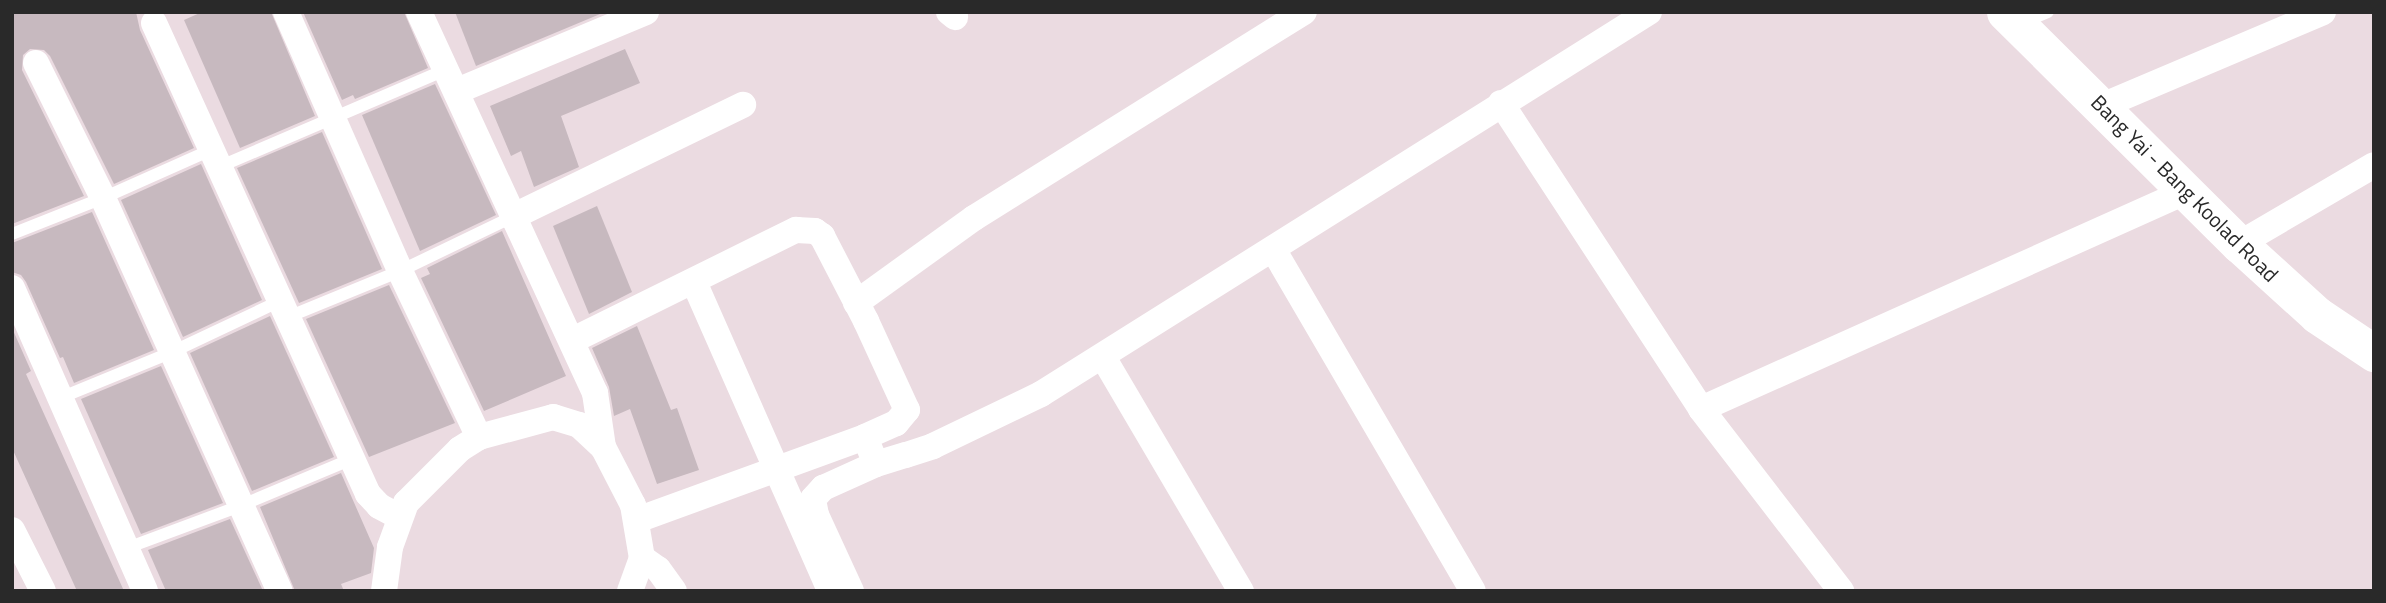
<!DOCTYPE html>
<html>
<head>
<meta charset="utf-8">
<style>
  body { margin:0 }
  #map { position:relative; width:2386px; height:603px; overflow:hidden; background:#ebdbe1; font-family:"Titillium Web",sans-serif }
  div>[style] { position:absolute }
  .building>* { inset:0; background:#c7b9bf }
  .lane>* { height:12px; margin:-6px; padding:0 6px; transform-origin:6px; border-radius:6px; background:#fff }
  .street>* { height:26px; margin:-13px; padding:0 13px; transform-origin:13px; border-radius:13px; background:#fff }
  .secondary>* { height:37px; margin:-18.5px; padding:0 18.5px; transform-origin:18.5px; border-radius:18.5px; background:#fff }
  span { translate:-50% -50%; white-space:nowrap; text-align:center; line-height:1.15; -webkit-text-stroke:5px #fff; paint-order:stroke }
  .street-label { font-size:21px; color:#292929 }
  .frame { position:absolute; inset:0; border:14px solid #292929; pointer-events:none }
</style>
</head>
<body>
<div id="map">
  <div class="building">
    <i style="clip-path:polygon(12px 12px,136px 12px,140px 30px,194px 148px,114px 184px,50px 56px,44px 50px,30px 49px,23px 55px,22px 70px,84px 196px,12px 224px)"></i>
    <i style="clip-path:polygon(202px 12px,271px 12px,315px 116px,240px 148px,184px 20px)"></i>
    <i style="clip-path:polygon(303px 12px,404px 12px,428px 68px,355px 99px,353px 95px,342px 100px)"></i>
    <i style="clip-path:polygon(455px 12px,605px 12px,476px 66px)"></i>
    <i style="clip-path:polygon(625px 49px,640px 83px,561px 116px,579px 167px,534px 187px,521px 151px,511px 156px,490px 106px)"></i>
    <i style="clip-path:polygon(435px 84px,496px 215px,420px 251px,362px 115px)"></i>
    <i style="clip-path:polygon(322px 132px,382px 269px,299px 303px,237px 168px)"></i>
    <i style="clip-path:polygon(201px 164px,262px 300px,183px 337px,121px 200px)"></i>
    <i style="clip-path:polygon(597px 206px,632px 292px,589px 314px,553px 226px)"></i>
    <i style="clip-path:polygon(92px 212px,154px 350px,74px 383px,63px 357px,60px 358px,26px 282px,21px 275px,12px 272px,12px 243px)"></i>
    <i style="clip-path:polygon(502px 231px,566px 376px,484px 411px,421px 278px,430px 274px,427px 268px)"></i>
    <i style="clip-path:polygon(389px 285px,455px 423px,369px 457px,306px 319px)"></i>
    <i style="clip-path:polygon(270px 316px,334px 457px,252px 491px,190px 353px)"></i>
    <i style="clip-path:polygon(637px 326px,671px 410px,677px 408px,699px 470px,657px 484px,630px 409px,614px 416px,609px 387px,592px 348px)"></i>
    <i style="clip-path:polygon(12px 328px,31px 371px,26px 374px,124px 591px,77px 591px,12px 448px)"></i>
    <i style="clip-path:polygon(161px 366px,223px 503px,141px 534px,81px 399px)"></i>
    <i style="clip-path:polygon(341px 473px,374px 548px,371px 573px,341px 584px,344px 591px,295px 591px,260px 507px)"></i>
    <i style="clip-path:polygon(230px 519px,263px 591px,166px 591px,148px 550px)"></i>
  </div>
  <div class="lane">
    <i style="left:2022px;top:23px;width:28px;rotate:-23deg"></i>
    <i style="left:221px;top:166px;width:244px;rotate:-23.2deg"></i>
    <i style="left:12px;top:234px;width:98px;rotate:-21.6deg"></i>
    <i style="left:103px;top:198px;width:118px;rotate:-24deg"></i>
    <i style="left:288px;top:317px;width:121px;rotate:-22.3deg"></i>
    <i style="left:400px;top:271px;width:124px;rotate:-25.7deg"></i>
    <i style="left:60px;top:398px;width:121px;rotate:-22.3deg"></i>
    <i style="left:172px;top:352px;width:119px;rotate:-25.3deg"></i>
    <i style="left:127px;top:548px;width:121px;rotate:-20.4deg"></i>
    <i style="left:240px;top:506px;width:121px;rotate:-22.8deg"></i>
  </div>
  <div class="street">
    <i style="left:286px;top:12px;width:283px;rotate:66.2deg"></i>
    <i style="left:400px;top:271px;width:184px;rotate:64.6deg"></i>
    <i style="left:419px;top:12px;width:420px;rotate:65.2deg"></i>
    <i style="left:595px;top:393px;width:55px;rotate:81.6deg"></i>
    <i style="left:949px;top:12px;width:8px;rotate:40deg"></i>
    <i style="left:154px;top:23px;width:517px;rotate:65.57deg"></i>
    <i style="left:368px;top:494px;width:16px;rotate:47deg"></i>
    <i style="left:379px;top:506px;width:24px;rotate:28deg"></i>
    <i style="left:36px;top:63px;width:151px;rotate:63.6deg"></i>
    <i style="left:103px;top:198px;width:431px;rotate:65.8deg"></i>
    <i style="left:457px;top:91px;width:205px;rotate:-22.7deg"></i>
    <i style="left:1501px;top:103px;width:366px;rotate:56.8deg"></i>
    <i style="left:1701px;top:409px;width:230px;rotate:52.4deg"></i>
    <i style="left:2102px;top:106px;width:240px;rotate:-23deg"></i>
    <i style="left:512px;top:217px;width:257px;rotate:-25.9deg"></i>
    <i style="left:2239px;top:244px;width:156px;rotate:-30.3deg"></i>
    <i style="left:1273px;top:249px;width:396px;rotate:59.7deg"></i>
    <i style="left:694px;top:282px;width:338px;rotate:66.2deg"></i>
    <i style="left:12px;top:288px;width:331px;rotate:66.3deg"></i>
    <i style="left:856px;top:303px;width:145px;rotate:-35.8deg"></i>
    <i style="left:974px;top:218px;width:389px;rotate:-32deg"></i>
    <i style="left:573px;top:340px;width:249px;rotate:-26.3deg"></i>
    <i style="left:796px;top:230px;width:19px;rotate:3deg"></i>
    <i style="left:815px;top:231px;width:9px;rotate:36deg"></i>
    <i style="left:822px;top:236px;width:96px;rotate:62.6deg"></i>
    <i style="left:866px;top:321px;width:98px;rotate:65.3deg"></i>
    <i style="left:907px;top:410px;width:17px;rotate:130deg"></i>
    <i style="left:896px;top:423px;width:34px;rotate:156deg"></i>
    <i style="left:1103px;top:357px;width:272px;rotate:59.5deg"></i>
    <i style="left:1701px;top:409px;width:530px;rotate:-24.15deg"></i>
    <i style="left:637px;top:520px;width:243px;rotate:-20deg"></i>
    <i style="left:865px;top:437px;width:29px;rotate:68deg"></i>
    <i style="left:876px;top:464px;width:31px;rotate:-17deg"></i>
    <i style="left:906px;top:455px;width:28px;rotate:-18deg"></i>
    <i style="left:933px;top:446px;width:120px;rotate:-25.7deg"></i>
    <i style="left:1041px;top:394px;width:718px;rotate:-32.14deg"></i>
    <i style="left:12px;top:530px;width:68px;rotate:63.1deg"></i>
    <i style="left:642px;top:558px;width:19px;rotate:35deg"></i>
    <i style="left:658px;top:569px;width:27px;rotate:54deg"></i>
    <i style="left:384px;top:591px;width:44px;rotate:-82.2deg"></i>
    <i style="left:390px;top:547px;width:47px;rotate:-70deg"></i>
    <i style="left:406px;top:503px;width:76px;rotate:-45deg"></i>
    <i style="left:460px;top:449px;width:22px;rotate:-32deg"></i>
    <i style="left:479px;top:437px;width:77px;rotate:-15.1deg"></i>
    <i style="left:553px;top:417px;width:27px;rotate:17deg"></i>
    <i style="left:579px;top:425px;width:33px;rotate:43deg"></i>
    <i style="left:603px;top:447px;width:65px;rotate:62.7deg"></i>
    <i style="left:633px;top:505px;width:54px;rotate:80.4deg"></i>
    <i style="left:642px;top:558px;width:35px;rotate:110deg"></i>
    <i style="left:851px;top:591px;width:84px;rotate:-114.7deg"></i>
    <i style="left:816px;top:515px;width:16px;rotate:-101deg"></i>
    <i style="left:813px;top:499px;width:15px;rotate:-48deg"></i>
    <i style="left:823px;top:488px;width:58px;rotate:-24.4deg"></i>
  </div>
  <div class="secondary">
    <i style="left:2005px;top:12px;width:330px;rotate:44.8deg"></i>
    <i style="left:2239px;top:244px;width:105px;rotate:42.3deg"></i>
    <i style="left:2317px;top:315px;width:69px;rotate:33.7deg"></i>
  </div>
  <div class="street-label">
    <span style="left:2185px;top:188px;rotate:45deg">Bang Yai - Bang Koolad Road</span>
  </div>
  <div class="frame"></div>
</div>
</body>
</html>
